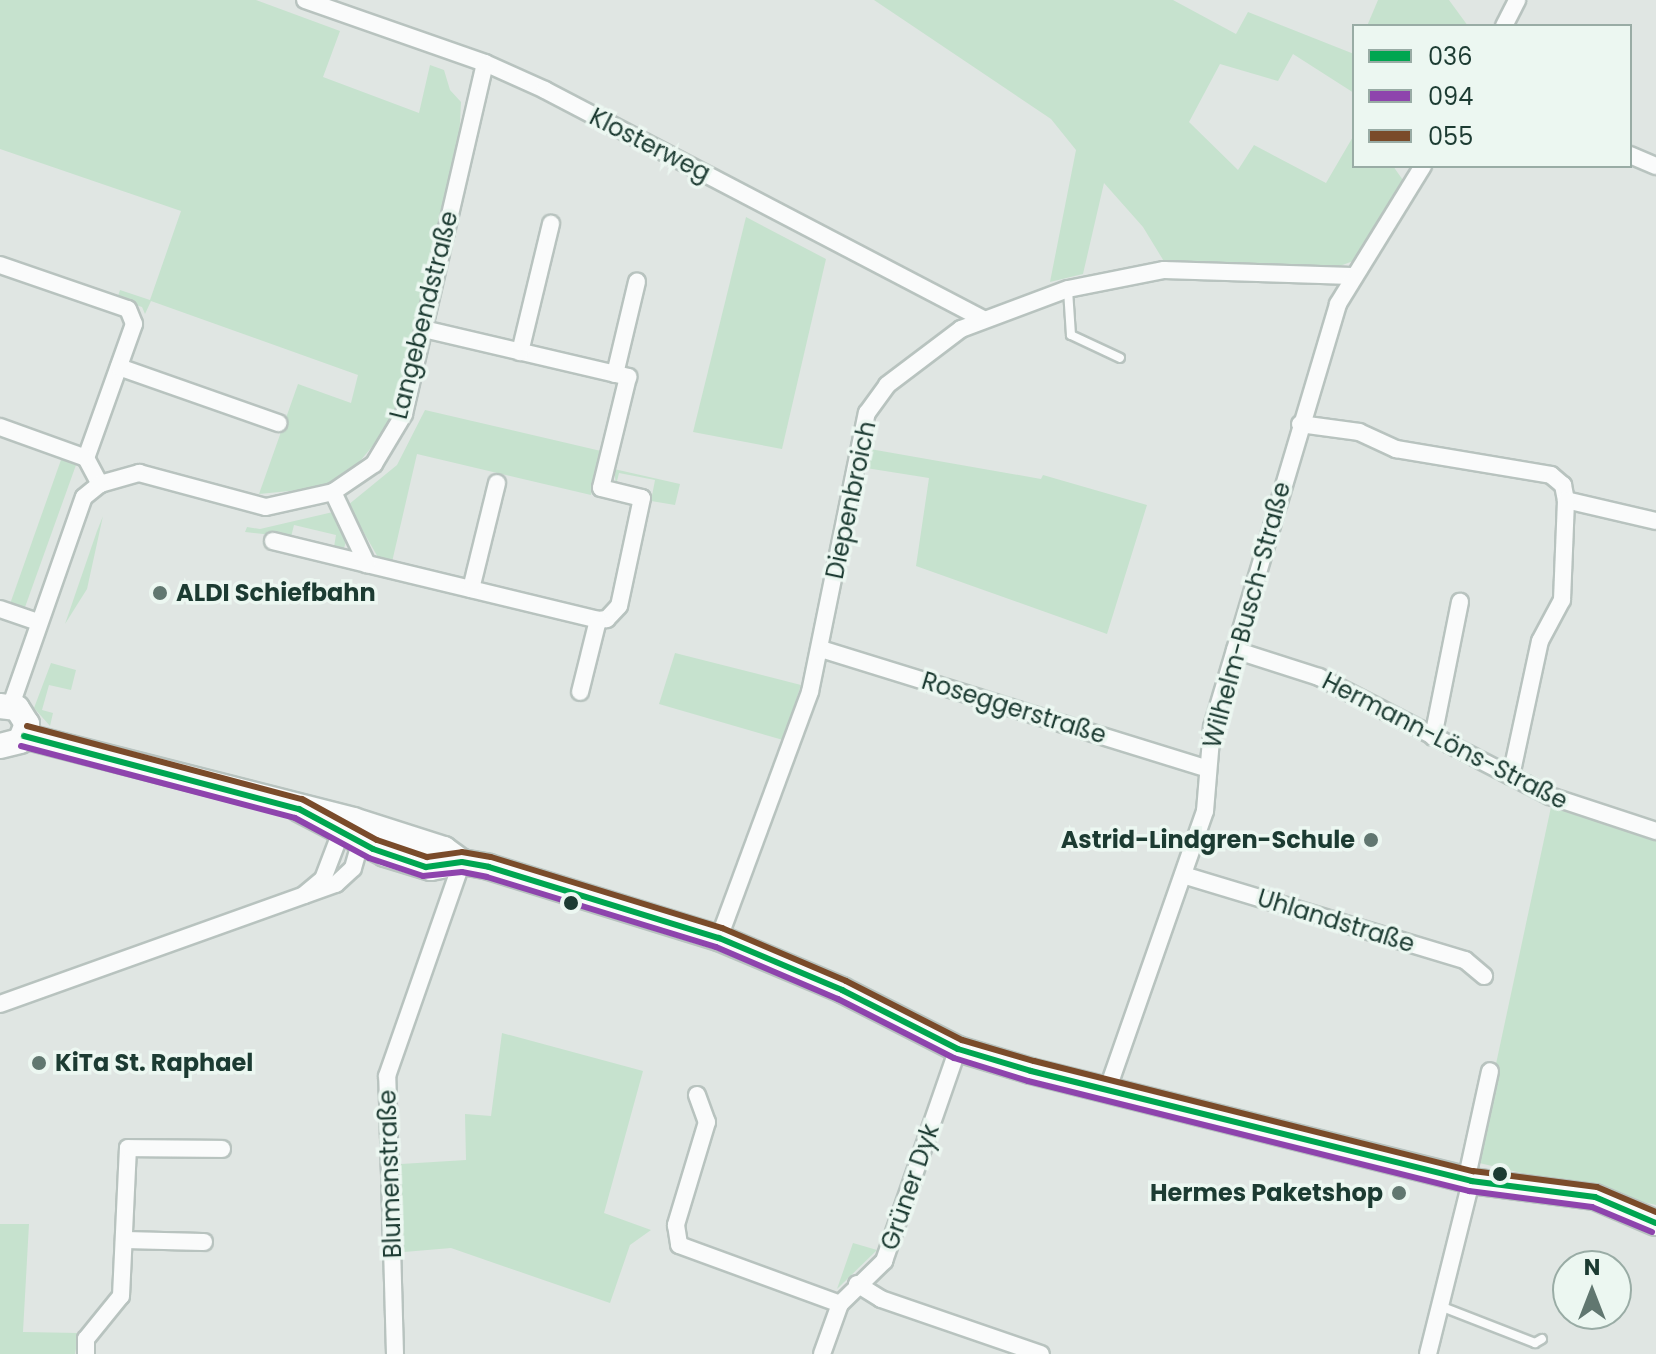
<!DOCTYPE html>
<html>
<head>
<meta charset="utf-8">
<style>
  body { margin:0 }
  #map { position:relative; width:1656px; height:1354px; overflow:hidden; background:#e0e6e3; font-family:Poppins,sans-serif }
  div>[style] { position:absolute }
  .green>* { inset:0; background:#c6e2ce }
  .roads { filter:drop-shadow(2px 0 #b8c3bf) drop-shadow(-2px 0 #b8c3bf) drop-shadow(0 2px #b8c3bf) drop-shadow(0 -2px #b8c3bf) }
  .lane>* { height:8px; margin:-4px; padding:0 4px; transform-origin:4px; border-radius:4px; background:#fafbfb }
  .street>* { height:16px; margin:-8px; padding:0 8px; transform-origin:8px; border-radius:8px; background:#fafbfb }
  .secondary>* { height:24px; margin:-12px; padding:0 12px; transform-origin:12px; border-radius:12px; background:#fafbfb }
  .bus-1>* { height:6px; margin:-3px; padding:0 3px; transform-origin:3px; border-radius:3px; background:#00a651 }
  .bus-2>* { height:6px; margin:-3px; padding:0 3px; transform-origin:3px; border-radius:3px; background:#8e44ad }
  .bus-3>* { height:6px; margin:-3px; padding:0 3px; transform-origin:3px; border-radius:3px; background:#7a4b2a }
  .dots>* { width:22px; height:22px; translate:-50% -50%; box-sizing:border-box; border:4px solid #ecf7f1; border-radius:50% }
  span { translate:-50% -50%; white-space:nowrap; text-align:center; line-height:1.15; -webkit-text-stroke:7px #ecf7f1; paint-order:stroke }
  .street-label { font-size:24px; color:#1c3b32 }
  .poi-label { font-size:24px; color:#1c3b32; font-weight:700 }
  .left { translate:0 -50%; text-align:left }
  .right { translate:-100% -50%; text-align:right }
  .legend { position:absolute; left:1352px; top:24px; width:280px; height:144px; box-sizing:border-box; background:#ecf7f1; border:2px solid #99aca5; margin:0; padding:10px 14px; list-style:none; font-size:24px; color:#1c3b32 }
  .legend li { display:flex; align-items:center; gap:16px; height:40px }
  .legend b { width:40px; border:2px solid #99aca5 }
  .north { position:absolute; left:1552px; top:1250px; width:80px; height:80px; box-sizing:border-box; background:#ecf7f1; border:2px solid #99aca5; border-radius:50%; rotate:0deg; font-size:22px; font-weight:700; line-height:32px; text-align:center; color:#1c3b32 }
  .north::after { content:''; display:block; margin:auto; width:28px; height:36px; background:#617770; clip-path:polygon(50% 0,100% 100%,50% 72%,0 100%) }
</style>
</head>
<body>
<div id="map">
  <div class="green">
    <i style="clip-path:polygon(0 0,256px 0,340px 31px,323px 77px,419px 113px,430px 65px,444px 70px,450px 90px,461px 102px,459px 142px,399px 398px,390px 425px,351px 472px,320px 488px,259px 494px,298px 384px,351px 403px,358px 375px,151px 301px,145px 314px,142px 307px,117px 299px,120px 290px,150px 300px,181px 211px,0 149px)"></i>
    <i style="clip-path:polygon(874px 0,1173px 0,1236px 34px,1248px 12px,1354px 54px,1354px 93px,1293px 54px,1278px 81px,1220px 64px,1189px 122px,1238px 170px,1254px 145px,1326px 183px,1354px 135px,1354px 166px,1393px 166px,1405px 183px,1356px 260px,1337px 267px,1165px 263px,1143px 227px,1104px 183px,1083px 274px,1050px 282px,1076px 150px,1051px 119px)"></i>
    <i style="clip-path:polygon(1378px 0,1449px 0,1468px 26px,1367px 26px)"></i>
    <i style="clip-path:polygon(746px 217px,826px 259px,782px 449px,693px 432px)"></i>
    <i style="clip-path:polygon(425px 410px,601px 451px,591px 495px,417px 454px,392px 562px,379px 559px,348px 505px,397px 465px)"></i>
    <i style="clip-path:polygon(870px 449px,1041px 479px,1043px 475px,1147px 505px,1107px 634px,916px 566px,929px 478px,866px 468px)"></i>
    <i style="clip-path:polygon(62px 457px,76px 465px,24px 610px,10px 604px)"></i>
    <i style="clip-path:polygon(614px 469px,680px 484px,675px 505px,651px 501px,655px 480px,619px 473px,616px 485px)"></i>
    <i style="clip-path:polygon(333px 512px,347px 539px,344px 548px,334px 547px,336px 535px,294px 525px,291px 537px,245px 532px,247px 527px,260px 529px)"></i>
    <i style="clip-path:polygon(103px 516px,87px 589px,65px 624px,97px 531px)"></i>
    <i style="clip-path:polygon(675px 653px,801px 685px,783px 740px,659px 704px)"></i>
    <i style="clip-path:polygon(51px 663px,76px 670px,71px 690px,49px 685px,42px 710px,53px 713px,50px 726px,34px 708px)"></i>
    <i style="clip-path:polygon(1551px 807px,1656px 841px,1656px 1205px,1475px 1162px)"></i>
    <i style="clip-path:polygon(502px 1033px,643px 1071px,604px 1213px,651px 1230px,630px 1245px,610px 1303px,451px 1248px,404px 1252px,401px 1164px,466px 1160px,465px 1114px,491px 1116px)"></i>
    <i style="clip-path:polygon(0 1224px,29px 1224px,23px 1332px,79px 1333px,75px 1354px,0 1354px)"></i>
    <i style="clip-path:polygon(853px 1243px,877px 1250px,837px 1289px)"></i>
  </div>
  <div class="roads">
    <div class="lane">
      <i style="left:1068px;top:290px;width:45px;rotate:86.2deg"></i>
      <i style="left:1071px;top:335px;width:54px;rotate:25.1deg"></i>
      <i style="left:1440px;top:1306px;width:102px;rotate:21.3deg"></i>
      <i style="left:1535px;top:1343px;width:8px;rotate:-30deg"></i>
    </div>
    <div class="street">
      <i style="left:305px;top:0;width:191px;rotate:19.3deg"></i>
      <i style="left:485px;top:63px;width:66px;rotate:24.2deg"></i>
      <i style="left:545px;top:90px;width:493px;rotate:27.6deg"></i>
      <i style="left:1504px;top:26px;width:29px;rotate:-63deg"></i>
      <i style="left:1630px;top:155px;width:28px;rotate:23deg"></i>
      <i style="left:0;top:265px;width:135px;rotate:19deg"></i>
      <i style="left:128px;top:309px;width:16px;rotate:68deg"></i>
      <i style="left:134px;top:324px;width:142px;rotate:109.7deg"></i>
      <i style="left:86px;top:458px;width:30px;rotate:62deg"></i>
      <i style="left:424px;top:329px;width:210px;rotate:13.2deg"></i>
      <i style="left:628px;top:377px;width:114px;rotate:103.7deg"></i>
      <i style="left:601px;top:488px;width:42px;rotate:13.7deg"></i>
      <i style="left:642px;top:498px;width:110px;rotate:102deg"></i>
      <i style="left:619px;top:606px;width:18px;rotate:133deg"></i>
      <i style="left:607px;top:619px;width:9px;rotate:174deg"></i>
      <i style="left:520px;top:352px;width:132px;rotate:-76.4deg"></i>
      <i style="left:119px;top:367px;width:169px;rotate:19.4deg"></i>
      <i style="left:615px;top:374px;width:95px;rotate:-76.6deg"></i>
      <i style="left:1300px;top:424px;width:60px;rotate:7.7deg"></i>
      <i style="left:1359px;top:432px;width:41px;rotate:24.7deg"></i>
      <i style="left:1396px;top:449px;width:157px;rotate:9.5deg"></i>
      <i style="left:1551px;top:475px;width:16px;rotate:40deg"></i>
      <i style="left:1563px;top:485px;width:15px;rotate:79deg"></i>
      <i style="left:1566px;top:500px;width:92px;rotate:13.1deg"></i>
      <i style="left:0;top:427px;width:91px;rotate:19.8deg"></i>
      <i style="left:333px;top:492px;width:80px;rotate:64.7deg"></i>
      <i style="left:367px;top:564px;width:238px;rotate:13.6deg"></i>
      <i style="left:598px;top:620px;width:74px;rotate:104deg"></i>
      <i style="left:273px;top:541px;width:97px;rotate:13.7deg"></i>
      <i style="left:471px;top:589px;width:109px;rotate:-76.2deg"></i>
      <i style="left:0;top:609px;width:40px;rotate:18.9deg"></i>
      <i style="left:821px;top:649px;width:403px;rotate:17.2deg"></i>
      <i style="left:1235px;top:650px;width:88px;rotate:17.8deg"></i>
      <i style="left:1319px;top:677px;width:260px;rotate:27.3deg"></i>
      <i style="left:1550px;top:796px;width:112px;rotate:18.3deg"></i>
      <i style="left:11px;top:705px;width:220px;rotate:-70.7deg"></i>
      <i style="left:84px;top:497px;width:21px;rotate:-39deg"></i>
      <i style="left:100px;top:484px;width:41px;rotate:-15.8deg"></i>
      <i style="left:139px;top:473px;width:131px;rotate:15deg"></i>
      <i style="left:266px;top:507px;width:69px;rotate:-12.6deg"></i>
      <i style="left:333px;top:492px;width:50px;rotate:-34.3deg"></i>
      <i style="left:374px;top:464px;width:58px;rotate:-59deg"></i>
      <i style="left:404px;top:414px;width:360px;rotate:-77deg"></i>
      <i style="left:1433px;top:737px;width:138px;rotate:-78.7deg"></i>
      <i style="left:1511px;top:776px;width:138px;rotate:-77.9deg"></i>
      <i style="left:1540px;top:641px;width:47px;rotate:-61.8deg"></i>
      <i style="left:1562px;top:600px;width:100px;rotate:-87.7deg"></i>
      <i style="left:1183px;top:875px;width:295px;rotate:16.8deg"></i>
      <i style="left:1465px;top:960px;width:25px;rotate:40deg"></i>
      <i style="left:304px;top:895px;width:25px;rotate:-40deg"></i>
      <i style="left:323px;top:879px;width:59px;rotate:-69.1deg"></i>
      <i style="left:719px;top:938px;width:262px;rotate:-69.7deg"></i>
      <i style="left:810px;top:692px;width:285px;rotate:-78.5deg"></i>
      <i style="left:867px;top:413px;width:34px;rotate:-54deg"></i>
      <i style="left:887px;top:385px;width:93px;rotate:-37.1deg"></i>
      <i style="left:961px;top:329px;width:114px;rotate:-20.5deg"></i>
      <i style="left:1068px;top:289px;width:98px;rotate:-11.2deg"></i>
      <i style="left:1164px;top:270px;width:188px;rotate:1.8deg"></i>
      <i style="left:0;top:1004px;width:357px;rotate:-19.7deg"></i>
      <i style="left:336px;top:884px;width:23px;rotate:-43deg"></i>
      <i style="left:353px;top:868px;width:36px;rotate:-74deg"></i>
      <i style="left:1107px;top:1091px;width:297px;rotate:-70.7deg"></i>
      <i style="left:1205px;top:811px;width:84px;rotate:-85.2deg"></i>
      <i style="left:1212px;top:727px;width:441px;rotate:-73.4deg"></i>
      <i style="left:1338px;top:304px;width:162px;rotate:-58.4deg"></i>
      <i style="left:697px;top:1095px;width:29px;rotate:70deg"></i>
      <i style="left:707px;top:1122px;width:108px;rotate:106.8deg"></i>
      <i style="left:676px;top:1225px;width:20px;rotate:81deg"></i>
      <i style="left:679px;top:1245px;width:171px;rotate:20.1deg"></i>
      <i style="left:124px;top:1240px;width:80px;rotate:1.4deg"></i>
      <i style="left:857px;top:1284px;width:28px;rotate:32deg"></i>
      <i style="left:881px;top:1299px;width:169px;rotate:19deg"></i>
      <i style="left:86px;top:1354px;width:15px;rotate:-90deg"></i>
      <i style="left:86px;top:1339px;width:55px;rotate:-50.9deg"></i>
      <i style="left:121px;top:1296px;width:148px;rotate:-87.3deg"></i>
      <i style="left:128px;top:1148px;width:94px;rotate:0.6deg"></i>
      <i style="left:395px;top:1354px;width:278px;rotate:-91.6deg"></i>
      <i style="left:387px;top:1076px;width:227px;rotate:-70.7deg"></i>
      <i style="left:822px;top:1354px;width:53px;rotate:-70.2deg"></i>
      <i style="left:840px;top:1304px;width:62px;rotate:-44.3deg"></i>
      <i style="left:884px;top:1261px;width:225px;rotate:-70.8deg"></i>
      <i style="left:1428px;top:1354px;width:178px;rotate:-76deg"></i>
      <i style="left:1471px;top:1181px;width:9px;rotate:-108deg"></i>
      <i style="left:1468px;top:1172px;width:103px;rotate:-77.7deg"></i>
    </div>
    <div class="secondary">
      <i style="left:0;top:706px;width:17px;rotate:7deg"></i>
      <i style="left:17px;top:708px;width:19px;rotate:58deg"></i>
      <i style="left:27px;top:724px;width:18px;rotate:112deg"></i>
      <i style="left:20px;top:741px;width:21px;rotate:166deg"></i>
      <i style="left:24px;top:736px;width:340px;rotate:14.3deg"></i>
      <i style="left:353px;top:820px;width:96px;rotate:17.7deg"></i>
      <i style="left:444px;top:849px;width:22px;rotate:36deg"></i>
      <i style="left:299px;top:809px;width:97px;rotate:27.6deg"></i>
      <i style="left:385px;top:854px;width:48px;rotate:16.9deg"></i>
      <i style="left:431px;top:868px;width:32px;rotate:-11deg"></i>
      <i style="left:462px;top:862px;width:27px;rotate:10deg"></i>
      <i style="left:489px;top:867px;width:241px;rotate:17.2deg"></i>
      <i style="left:719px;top:938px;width:134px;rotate:22.9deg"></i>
      <i style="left:842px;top:990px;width:130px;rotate:27deg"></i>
      <i style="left:958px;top:1049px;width:76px;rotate:16.8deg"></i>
      <i style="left:1031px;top:1071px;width:454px;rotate:14deg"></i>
      <i style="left:1471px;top:1181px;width:125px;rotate:7.4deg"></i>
      <i style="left:1595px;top:1197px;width:66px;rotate:23.1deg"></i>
    </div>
  </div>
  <div class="bus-1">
    <i style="left:24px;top:736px;width:285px;rotate:14.9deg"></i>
    <i style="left:299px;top:809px;width:84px;rotate:28.4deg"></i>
    <i style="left:373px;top:849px;width:56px;rotate:18.8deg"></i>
    <i style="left:426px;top:867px;width:36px;rotate:-8deg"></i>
    <i style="left:462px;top:862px;width:27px;rotate:10deg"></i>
    <i style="left:489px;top:867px;width:241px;rotate:17.2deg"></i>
    <i style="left:719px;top:938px;width:134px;rotate:22.9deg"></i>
    <i style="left:842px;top:990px;width:130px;rotate:27deg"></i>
    <i style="left:958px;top:1049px;width:76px;rotate:16.8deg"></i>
    <i style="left:1031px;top:1071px;width:454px;rotate:14deg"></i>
    <i style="left:1471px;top:1181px;width:125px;rotate:7.4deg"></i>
    <i style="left:1595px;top:1197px;width:66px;rotate:23.1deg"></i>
  </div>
  <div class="bus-2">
    <i style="left:21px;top:746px;width:283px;rotate:14.7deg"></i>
    <i style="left:295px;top:818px;width:84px;rotate:28.4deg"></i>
    <i style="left:369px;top:858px;width:57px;rotate:18.4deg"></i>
    <i style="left:423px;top:876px;width:39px;rotate:-6deg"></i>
    <i style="left:462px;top:872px;width:25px;rotate:11deg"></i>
    <i style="left:487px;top:877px;width:239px;rotate:17deg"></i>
    <i style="left:716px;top:947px;width:133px;rotate:23.1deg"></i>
    <i style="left:838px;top:999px;width:130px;rotate:27deg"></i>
    <i style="left:954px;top:1058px;width:77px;rotate:17.3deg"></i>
    <i style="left:1028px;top:1081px;width:455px;rotate:14deg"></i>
    <i style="left:1469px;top:1191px;width:124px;rotate:7.4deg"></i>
    <i style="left:1592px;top:1207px;width:65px;rotate:22.6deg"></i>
  </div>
  <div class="bus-3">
    <i style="left:27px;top:726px;width:285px;rotate:14.9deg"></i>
    <i style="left:302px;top:799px;width:85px;rotate:28.7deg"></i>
    <i style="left:377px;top:840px;width:53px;rotate:18.8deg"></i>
    <i style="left:427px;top:857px;width:35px;rotate:-8deg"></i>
    <i style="left:462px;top:852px;width:29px;rotate:10deg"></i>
    <i style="left:491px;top:857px;width:242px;rotate:17.1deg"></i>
    <i style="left:722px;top:928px;width:135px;rotate:23.1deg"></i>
    <i style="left:846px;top:981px;width:130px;rotate:27deg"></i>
    <i style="left:962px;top:1040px;width:75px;rotate:16.3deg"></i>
    <i style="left:1034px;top:1061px;width:453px;rotate:14.1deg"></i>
    <i style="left:1473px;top:1171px;width:125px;rotate:7.4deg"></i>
    <i style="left:1597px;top:1187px;width:64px;rotate:23deg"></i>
  </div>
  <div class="dots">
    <i style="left:160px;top:593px;background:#617770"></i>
    <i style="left:1371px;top:840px;background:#617770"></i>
    <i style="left:571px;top:903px;background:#1c3b32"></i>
    <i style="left:39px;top:1063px;background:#617770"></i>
    <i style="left:1500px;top:1174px;background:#1c3b32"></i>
    <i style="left:1399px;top:1193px;background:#617770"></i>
  </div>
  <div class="street-label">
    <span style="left:650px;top:145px;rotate:27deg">Klosterweg</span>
    <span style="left:424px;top:315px;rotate:-76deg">Langebendstraße</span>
    <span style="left:851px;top:500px;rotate:-78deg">Diepenbroich</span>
    <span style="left:1247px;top:615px;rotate:-75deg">Wilhelm-Busch-Straße</span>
    <span style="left:1014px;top:708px;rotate:17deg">Roseggerstraße</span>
    <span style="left:1445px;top:741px;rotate:27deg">Hermann-Löns-Straße</span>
    <span style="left:1336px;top:921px;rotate:17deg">Uhlandstraße</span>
    <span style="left:390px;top:1174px;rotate:-92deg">Blumenstraße</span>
    <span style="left:910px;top:1187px;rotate:-71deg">Grüner Dyk</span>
  </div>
  <div class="poi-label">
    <span class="left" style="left:176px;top:593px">ALDI Schiefbahn</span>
    <span class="right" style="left:1355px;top:840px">Astrid-Lindgren-Schule</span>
    <span class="left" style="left:55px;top:1063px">KiTa St. Raphael</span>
    <span class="right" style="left:1383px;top:1193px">Hermes Paketshop</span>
  </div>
  <ul class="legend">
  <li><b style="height:10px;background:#00a651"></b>036</li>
  <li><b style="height:10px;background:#8e44ad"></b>094</li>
  <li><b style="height:10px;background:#7a4b2a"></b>055</li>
  </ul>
  <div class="north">N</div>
</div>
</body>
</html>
